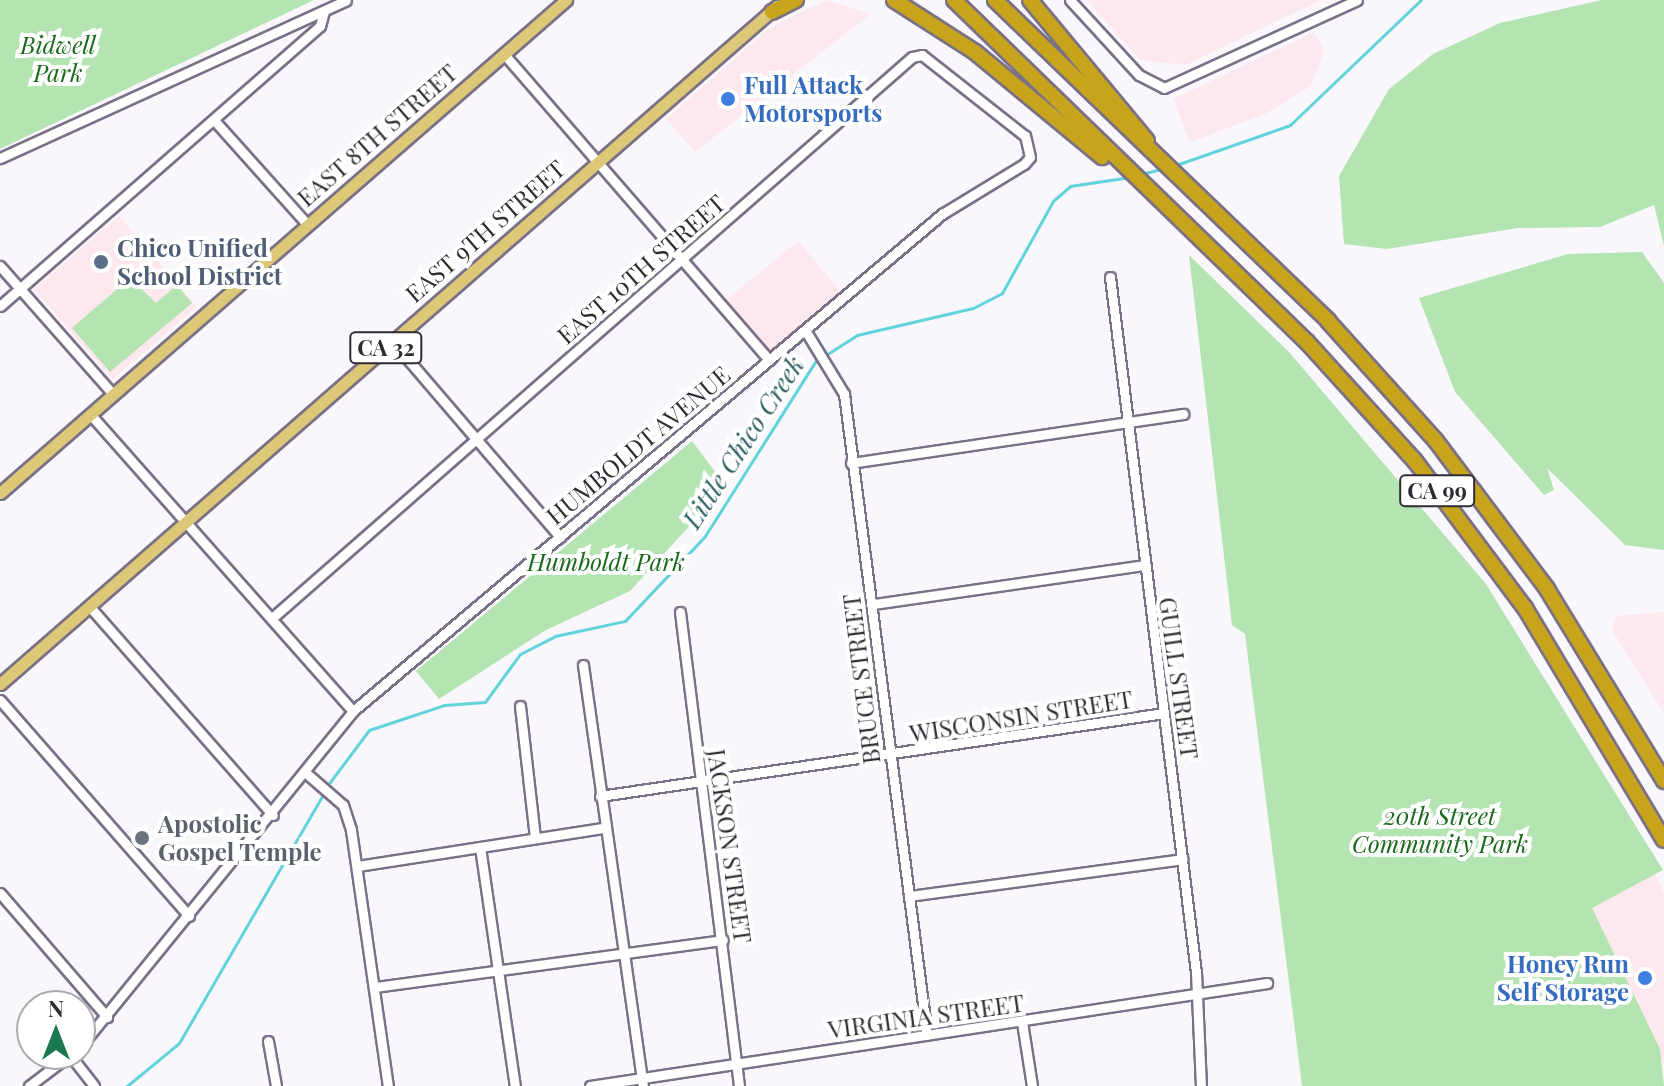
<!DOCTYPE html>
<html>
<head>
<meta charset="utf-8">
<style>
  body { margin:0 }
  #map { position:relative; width:1664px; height:1086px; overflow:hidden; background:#f9f7fc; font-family:"Playfair Display",serif }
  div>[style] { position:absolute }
  .commercial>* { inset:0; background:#fde8ee }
  .green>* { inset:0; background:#b4e4b1 }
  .stream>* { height:3px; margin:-1.5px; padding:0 1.5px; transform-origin:1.5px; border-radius:1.5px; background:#61d3db }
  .roads { filter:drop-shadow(2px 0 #7b7186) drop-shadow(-2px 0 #7b7186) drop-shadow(0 2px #7b7186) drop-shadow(0 -2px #7b7186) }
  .minor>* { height:9px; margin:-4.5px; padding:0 4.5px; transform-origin:4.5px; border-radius:4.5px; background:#fff }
  .major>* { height:11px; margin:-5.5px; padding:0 5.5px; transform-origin:5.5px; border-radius:5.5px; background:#ddc877 }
  .highway>* { height:14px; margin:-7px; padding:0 7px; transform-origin:7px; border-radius:7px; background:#c7a41c }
  .dots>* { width:22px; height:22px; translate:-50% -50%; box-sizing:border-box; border:4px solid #fff; border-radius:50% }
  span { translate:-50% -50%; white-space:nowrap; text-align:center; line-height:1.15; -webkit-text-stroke:8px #fff; paint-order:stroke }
  .shield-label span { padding:2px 6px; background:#fff; border:2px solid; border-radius:6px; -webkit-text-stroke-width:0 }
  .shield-label { font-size:22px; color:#2f2b34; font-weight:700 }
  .park-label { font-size:24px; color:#19681b; font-style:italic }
  .shop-label { font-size:24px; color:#366cbe; font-weight:700 }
  .left { translate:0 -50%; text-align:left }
  .right { translate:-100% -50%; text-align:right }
  .street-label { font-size:24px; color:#2f2b34 }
  .service-label { font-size:24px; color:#4e5e75; font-weight:700 }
  .worship-label { font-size:24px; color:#5b616d; font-weight:700 }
  .water-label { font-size:26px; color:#2e5f62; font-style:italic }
  .north { position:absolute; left:16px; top:990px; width:80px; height:80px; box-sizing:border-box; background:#fff; border:2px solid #acaaae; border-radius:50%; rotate:0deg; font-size:22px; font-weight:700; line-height:32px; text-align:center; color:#2f2b34 }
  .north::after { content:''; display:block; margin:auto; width:28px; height:36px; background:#1a794f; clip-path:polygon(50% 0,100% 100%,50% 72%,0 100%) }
</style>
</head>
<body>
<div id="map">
  <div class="commercial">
    <i style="clip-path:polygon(826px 0,870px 14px,695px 152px,666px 119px,769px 28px)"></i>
    <i style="clip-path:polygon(1087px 0,1321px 0,1186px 65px,1140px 60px)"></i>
    <i style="clip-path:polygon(1314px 32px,1324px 51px,1311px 86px,1265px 114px,1190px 142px,1173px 99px)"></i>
    <i style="clip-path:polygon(119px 216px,197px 307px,112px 380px,34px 289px)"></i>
    <i style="clip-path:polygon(798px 241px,841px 292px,768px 352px,725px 301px)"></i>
    <i style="clip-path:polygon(1664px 612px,1664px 713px,1612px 630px,1616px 616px)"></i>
    <i style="clip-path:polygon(1655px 874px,1664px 893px,1664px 1066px,1592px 908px)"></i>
  </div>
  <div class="green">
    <i style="clip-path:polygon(0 0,314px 0,0 149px)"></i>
    <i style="clip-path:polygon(1602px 0,1664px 0,1664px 246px,1654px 205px,1600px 227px,1518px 228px,1387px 249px,1344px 244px,1339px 176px,1389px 89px,1433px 54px,1500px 23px)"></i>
    <i style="clip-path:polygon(1642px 252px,1664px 283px,1664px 550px,1625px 545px,1547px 468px,1554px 490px,1544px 495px,1455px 392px,1419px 298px,1568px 254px)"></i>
    <i style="clip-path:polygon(1189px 255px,1289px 352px,1486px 584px,1663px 870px,1592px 908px,1660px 1049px,1664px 1086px,1302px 1086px,1245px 634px,1232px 625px)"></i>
    <i style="clip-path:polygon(130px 278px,156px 303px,177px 285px,192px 303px,110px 372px,72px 328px)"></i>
    <i style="clip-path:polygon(692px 441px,726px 486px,630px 591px,546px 630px,439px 699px,416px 671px)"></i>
  </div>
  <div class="stream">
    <i style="left:1176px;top:165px;width:121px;rotate:-19.3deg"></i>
    <i style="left:1290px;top:125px;width:181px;rotate:-43.7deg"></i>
    <i style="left:1141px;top:174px;width:25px;rotate:-14deg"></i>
    <i style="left:327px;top:786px;width:70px;rotate:-53.1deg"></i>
    <i style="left:369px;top:730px;width:79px;rotate:-18.4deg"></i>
    <i style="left:444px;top:705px;width:41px;rotate:-4.2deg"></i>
    <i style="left:485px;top:702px;width:59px;rotate:-53.9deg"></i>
    <i style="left:520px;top:654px;width:39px;rotate:-27deg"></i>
    <i style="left:555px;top:636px;width:72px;rotate:-12.1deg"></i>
    <i style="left:625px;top:621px;width:117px;rotate:-46.7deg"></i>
    <i style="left:705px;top:536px;width:206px;rotate:-57.7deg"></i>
    <i style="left:815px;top:362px;width:50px;rotate:-32.7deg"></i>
    <i style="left:857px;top:335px;width:119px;rotate:-13.1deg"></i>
    <i style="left:973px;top:308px;width:33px;rotate:-27deg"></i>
    <i style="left:1002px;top:293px;width:105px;rotate:-61deg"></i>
    <i style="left:1053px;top:201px;width:23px;rotate:-41deg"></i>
    <i style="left:1070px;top:186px;width:61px;rotate:-8.5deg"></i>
    <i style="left:127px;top:1086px;width:67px;rotate:-39.6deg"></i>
    <i style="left:179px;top:1043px;width:289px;rotate:-59.9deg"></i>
  </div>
  <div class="roads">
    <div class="minor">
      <i style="left:1070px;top:0;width:102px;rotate:47.4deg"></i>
      <i style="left:1139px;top:75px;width:28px;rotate:27deg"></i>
      <i style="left:1164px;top:88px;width:212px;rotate:-24.5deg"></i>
      <i style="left:504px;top:54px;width:405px;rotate:49.1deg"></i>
      <i style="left:214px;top:120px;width:140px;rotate:48.2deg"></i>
      <i style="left:0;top:158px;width:380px;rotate:-24.5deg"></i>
      <i style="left:0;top:266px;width:169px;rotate:48.6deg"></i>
      <i style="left:1110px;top:277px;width:700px;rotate:82.95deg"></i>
      <i style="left:1196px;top:972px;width:114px;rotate:87.5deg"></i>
      <i style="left:0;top:306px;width:425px;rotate:-41.2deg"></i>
      <i style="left:320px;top:26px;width:16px;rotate:-75deg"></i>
      <i style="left:805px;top:330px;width:75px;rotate:58.6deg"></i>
      <i style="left:844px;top:394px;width:646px;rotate:82.62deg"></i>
      <i style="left:393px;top:342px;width:257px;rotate:49.4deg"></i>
      <i style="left:90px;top:414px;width:397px;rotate:48.5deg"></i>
      <i style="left:851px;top:463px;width:336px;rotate:-8.4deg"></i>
      <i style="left:874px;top:604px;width:273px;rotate:-8.2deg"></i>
      <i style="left:90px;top:607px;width:277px;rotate:48.7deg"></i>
      <i style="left:680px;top:612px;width:478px;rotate:82.9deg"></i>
      <i style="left:583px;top:665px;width:425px;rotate:81.9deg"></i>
      <i style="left:0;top:700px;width:287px;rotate:48.8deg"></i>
      <i style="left:520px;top:706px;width:132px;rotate:83.5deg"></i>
      <i style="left:306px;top:773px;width:49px;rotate:40.9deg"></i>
      <i style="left:343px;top:805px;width:26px;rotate:72deg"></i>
      <i style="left:351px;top:830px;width:259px;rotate:81.8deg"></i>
      <i style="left:600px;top:796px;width:570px;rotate:-8.37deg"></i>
      <i style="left:480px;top:847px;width:242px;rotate:81.7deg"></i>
      <i style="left:357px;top:866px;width:249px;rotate:-8.8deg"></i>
      <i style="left:0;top:893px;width:164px;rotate:49.2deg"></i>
      <i style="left:909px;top:896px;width:276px;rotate:-7.7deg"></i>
      <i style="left:375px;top:987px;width:351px;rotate:-7.7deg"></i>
      <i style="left:1022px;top:1022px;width:65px;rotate:81.1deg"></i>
      <i style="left:268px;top:1041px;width:46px;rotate:79.9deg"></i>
      <i style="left:80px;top:1047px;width:433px;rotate:-50.9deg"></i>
      <i style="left:353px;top:711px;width:771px;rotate:-40.16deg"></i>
      <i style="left:942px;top:214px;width:96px;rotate:-31.4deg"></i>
      <i style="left:1024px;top:164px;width:9px;rotate:-49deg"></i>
      <i style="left:1030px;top:157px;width:22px;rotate:-103deg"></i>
      <i style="left:1025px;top:136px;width:131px;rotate:-141.8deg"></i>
      <i style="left:922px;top:55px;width:10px;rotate:169deg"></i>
      <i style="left:912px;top:57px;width:851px;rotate:138.76deg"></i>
      <i style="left:70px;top:1055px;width:39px;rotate:52deg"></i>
      <i style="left:29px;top:1086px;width:53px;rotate:-37.3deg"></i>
      <i style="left:590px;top:1086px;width:685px;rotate:-8.65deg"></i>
    </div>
    <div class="major">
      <i style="left:0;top:493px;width:751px;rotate:-41.06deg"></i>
      <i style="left:0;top:684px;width:1031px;rotate:-41.11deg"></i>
    </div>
    <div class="highway">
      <i style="left:894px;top:0;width:96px;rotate:32.7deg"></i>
      <i style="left:975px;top:52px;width:165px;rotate:39.6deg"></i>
      <i style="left:954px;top:0;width:492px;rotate:44.1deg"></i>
      <i style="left:1307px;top:342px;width:161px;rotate:47.8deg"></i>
      <i style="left:1415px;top:461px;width:184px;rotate:53.2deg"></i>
      <i style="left:1525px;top:608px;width:270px;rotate:59.1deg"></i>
      <i style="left:995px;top:0;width:463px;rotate:43.9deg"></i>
      <i style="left:1328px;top:321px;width:161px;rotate:48deg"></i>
      <i style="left:1436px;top:441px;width:185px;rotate:53.1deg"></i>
      <i style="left:1547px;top:589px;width:225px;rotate:58.6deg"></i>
      <i style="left:1030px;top:0;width:183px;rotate:50.3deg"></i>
      <i style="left:772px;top:12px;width:27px;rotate:-27deg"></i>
    </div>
  </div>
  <div class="dots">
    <i style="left:728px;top:99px;background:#3f7fe0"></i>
    <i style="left:101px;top:262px;background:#5c6f8a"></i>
    <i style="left:142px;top:838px;background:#6b7280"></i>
    <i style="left:1645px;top:978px;background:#3f7fe0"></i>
  </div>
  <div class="shield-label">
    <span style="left:386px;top:348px">CA 32</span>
    <span style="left:1437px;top:491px">CA 99</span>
  </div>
  <div class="park-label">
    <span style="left:58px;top:59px">Bidwell<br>Park</span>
    <span style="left:606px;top:562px">Humboldt Park</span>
    <span style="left:1440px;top:830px">20th Street<br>Community Park</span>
  </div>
  <div class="shop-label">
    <span class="left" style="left:744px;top:99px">Full Attack<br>Motorsports</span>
    <span class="right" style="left:1629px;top:978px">Honey Run<br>Self Storage</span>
  </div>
  <div class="street-label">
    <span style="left:377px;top:135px;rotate:-41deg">EAST 8TH STREET</span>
    <span style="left:485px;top:231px;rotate:-41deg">EAST 9TH STREET</span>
    <span style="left:641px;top:269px;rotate:-41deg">EAST 10TH STREET</span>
    <span style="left:638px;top:445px;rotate:-40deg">HUMBOLDT AVENUE</span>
    <span style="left:1179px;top:678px;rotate:82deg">GUILL STREET</span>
    <span style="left:861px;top:679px;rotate:-97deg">BRUCE STREET</span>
    <span style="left:1021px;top:716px;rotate:-9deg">WISCONSIN STREET</span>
    <span style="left:730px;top:846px;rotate:82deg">JACKSON STREET</span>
    <span style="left:926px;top:1016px;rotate:-8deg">VIRGINIA STREET</span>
  </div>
  <div class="service-label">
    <span class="left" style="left:117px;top:262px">Chico Unified<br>School District</span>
  </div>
  <div class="worship-label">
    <span class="left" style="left:158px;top:838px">Apostolic<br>Gospel Temple</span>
  </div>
  <div class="water-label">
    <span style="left:743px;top:442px;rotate:-57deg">Little Chico Creek</span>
  </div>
  <div class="north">N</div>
</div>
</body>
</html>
